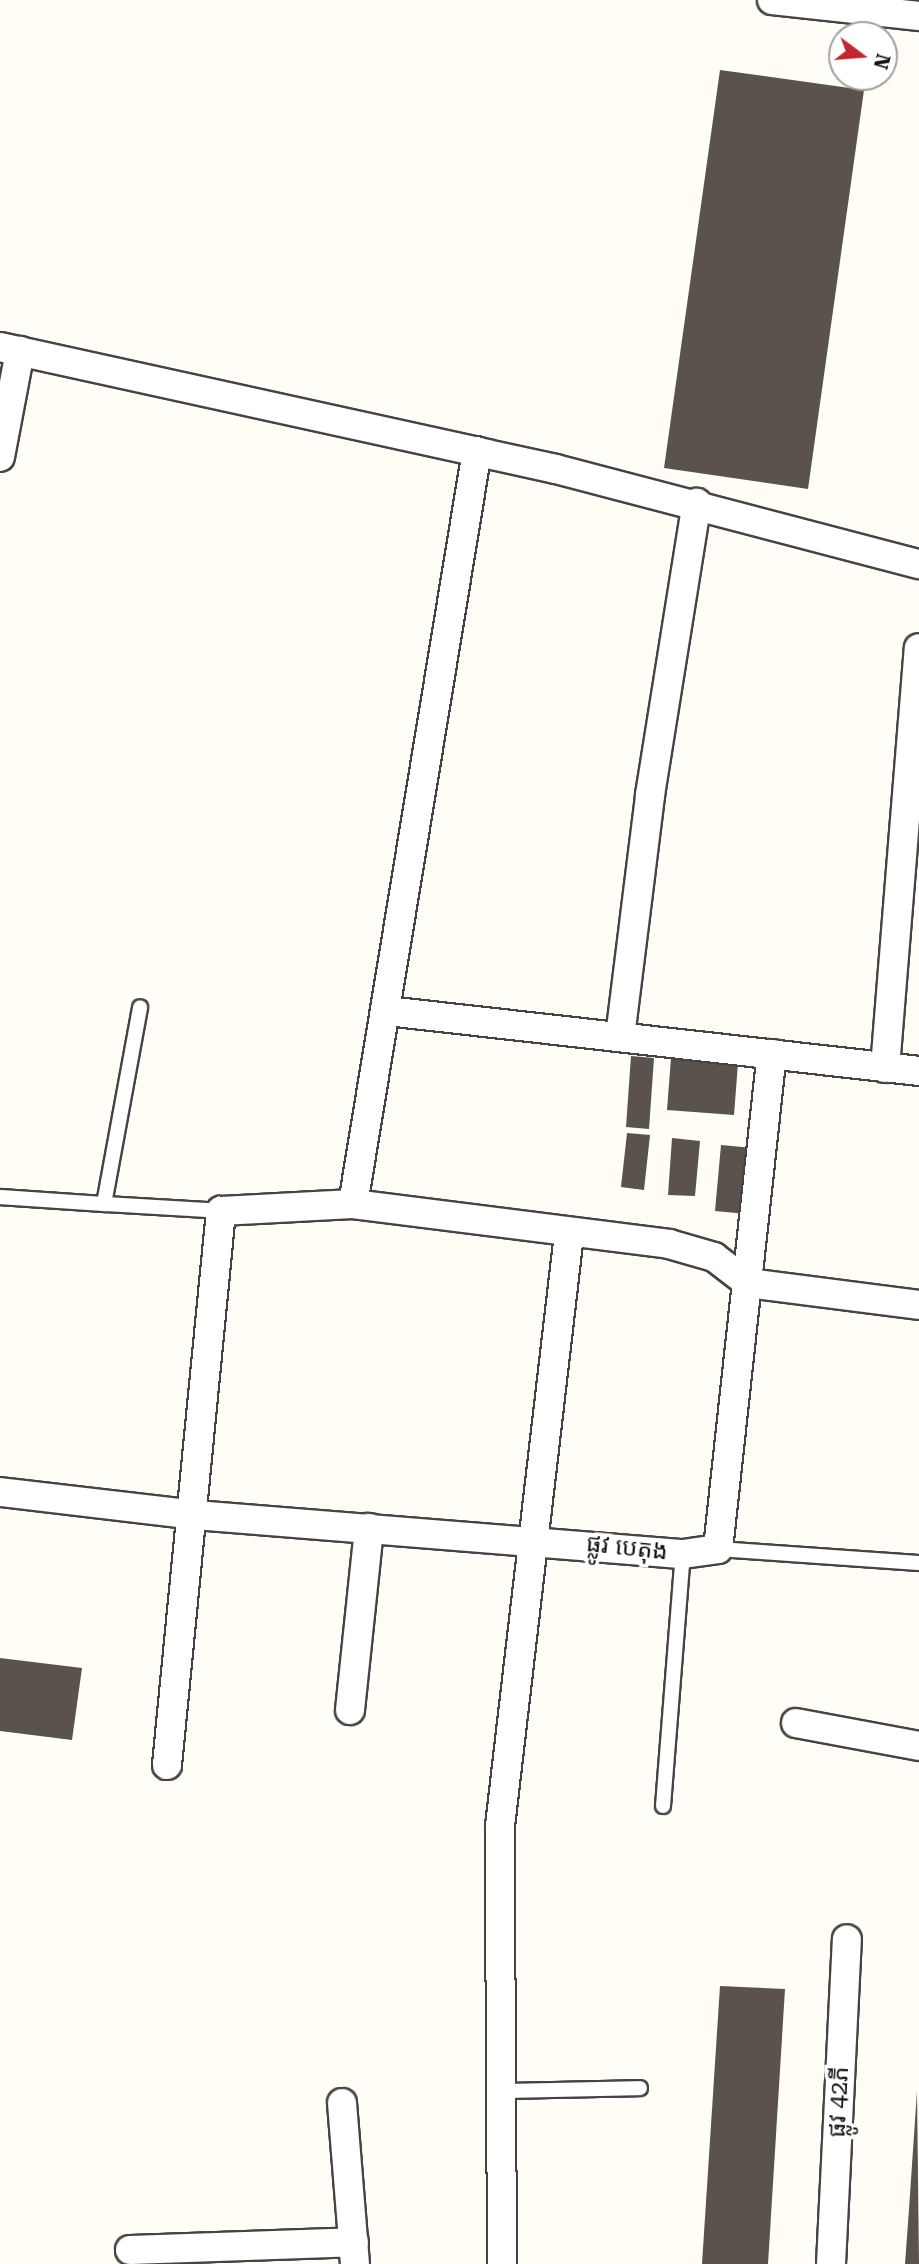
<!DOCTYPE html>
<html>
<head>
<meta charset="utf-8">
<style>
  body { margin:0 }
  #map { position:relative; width:919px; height:2264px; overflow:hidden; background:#fffdf5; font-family:"Roboto Serif","Noto Sans Khmer",serif }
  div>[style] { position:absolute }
  .building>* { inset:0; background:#5a524d }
  .roads { filter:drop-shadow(2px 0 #444) drop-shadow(-2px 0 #444) drop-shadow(0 2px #444) drop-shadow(0 -2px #444) }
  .service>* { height:14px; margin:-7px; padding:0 7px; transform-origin:7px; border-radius:7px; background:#fff }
  .minor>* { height:28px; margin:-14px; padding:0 14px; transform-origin:14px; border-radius:14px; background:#fff }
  span { translate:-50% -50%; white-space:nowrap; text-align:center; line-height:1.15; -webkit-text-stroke:7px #fff; paint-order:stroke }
  .street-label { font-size:24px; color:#111 }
  .north { position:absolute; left:828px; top:21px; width:70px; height:70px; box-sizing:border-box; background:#fff; border:2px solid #a0a0a0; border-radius:50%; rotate:106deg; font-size:19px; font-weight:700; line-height:28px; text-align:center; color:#111 }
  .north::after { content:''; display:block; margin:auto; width:24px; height:32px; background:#c4262e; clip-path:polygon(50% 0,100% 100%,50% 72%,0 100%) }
</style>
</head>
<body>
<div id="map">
  <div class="building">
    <i style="clip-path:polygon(720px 70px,864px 90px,808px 489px,664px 468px)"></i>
    <i style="clip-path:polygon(631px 1056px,654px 1058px,649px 1129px,626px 1127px)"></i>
    <i style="clip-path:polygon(671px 1058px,738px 1063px,734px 1115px,667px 1110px)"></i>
    <i style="clip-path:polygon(627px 1133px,650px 1135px,644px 1190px,621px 1187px)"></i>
    <i style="clip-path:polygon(672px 1138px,700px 1141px,695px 1196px,668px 1195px)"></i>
    <i style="clip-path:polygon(721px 1145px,753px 1148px,747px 1214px,715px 1211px)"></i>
    <i style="clip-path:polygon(0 1658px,82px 1668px,72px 1740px,0 1731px)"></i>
    <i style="clip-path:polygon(720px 1986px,785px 1989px,768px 2264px,702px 2264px)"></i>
    <i style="clip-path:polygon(917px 2091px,919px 2264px,905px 2264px,909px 2209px)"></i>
  </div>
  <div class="roads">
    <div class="service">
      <i style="left:0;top:1197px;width:104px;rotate:3.9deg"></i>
      <i style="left:104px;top:1204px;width:200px;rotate:-79.6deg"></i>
      <i style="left:104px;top:1204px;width:117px;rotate:3.4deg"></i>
      <i style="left:718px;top:1549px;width:201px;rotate:4deg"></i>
      <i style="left:663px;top:1806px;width:253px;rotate:-85.5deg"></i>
      <i style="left:501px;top:2091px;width:139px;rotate:-1.2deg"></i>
    </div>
    <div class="minor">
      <i style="left:772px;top:0;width:148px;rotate:6.2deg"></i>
      <i style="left:0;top:347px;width:569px;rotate:12.38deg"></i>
      <i style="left:556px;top:469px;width:375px;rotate:14.7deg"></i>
      <i style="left:0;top:457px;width:108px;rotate:-79.3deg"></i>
      <i style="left:387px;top:1011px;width:535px;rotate:6.43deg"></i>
      <i style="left:620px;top:1037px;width:244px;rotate:-82.9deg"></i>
      <i style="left:650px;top:795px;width:296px;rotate:-80.9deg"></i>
      <i style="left:885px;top:1068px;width:421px;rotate:-85.4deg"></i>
      <i style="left:353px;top:1204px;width:763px;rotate:-80.65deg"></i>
      <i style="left:0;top:1492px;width:196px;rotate:6.7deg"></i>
      <i style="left:195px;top:1515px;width:490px;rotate:4.6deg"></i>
      <i style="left:683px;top:1554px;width:35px;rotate:-8deg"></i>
      <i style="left:718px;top:1549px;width:498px;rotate:-83.8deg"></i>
      <i style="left:350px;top:1710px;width:183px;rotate:-84deg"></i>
      <i style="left:796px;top:1723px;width:125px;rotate:10.6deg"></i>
      <i style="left:167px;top:1765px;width:557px;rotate:-84.43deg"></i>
      <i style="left:221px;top:1211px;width:132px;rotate:-3deg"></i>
      <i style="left:353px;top:1204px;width:319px;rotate:7.2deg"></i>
      <i style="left:669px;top:1244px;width:47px;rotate:16.1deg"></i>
      <i style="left:714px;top:1257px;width:43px;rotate:37.4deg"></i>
      <i style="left:748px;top:1283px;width:172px;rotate:7.3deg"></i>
      <i style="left:342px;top:2103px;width:162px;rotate:85.4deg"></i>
      <i style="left:130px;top:2250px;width:224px;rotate:-2deg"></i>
      <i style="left:502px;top:2264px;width:438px;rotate:-90.3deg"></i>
      <i style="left:500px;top:1826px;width:596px;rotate:-83.35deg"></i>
      <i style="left:831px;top:2264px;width:325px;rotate:-87.2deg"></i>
    </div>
  </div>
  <div class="street-label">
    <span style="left:627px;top:1548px;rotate:6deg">ផ្លូវ បេតុង</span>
    <span style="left:839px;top:2102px;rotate:-87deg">ផ្លូវ 42ភី</span>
  </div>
  <div class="north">N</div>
</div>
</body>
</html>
